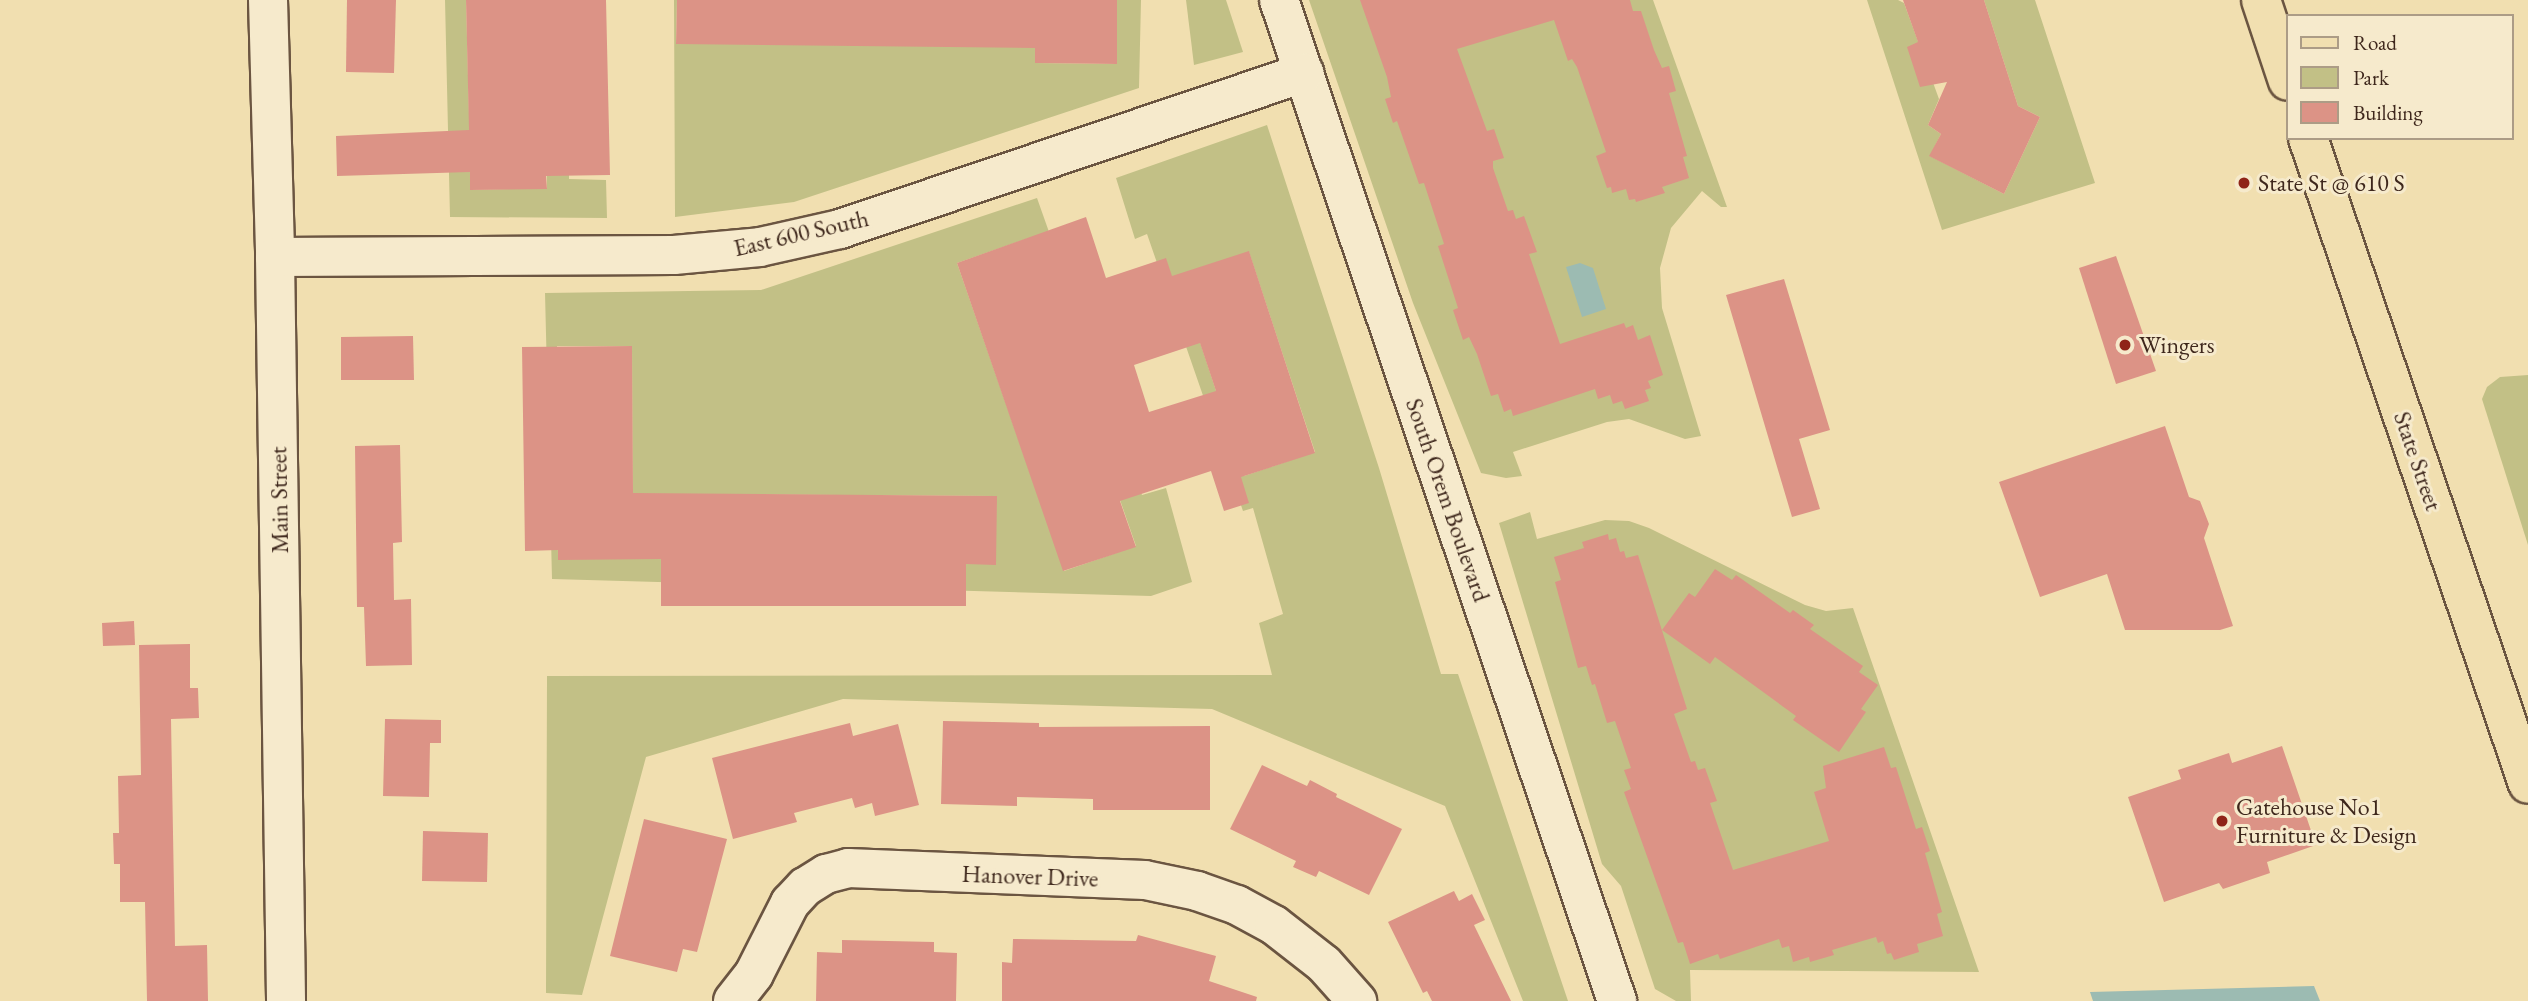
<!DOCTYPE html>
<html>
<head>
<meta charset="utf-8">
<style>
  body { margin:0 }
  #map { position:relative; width:2528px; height:1001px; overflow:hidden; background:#f1dfb0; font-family:"EB Garamond",serif }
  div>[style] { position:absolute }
  .green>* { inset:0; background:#c2c086 }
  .water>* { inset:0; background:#9cbbb2 }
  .building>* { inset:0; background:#dc9386 }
  .roads { filter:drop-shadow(2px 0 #6b5541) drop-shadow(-2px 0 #6b5541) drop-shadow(0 2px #6b5541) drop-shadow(0 -2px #6b5541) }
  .minor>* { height:38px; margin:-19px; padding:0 19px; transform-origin:19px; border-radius:19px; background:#f6eacc }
  .major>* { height:38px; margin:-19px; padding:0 19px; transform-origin:19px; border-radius:19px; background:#f1dfb0 }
  .dots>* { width:19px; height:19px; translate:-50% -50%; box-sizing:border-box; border:4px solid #f6eacc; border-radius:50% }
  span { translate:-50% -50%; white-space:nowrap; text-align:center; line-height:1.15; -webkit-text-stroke:6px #f6eacc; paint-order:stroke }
  .poi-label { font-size:24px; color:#3e271c }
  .left { translate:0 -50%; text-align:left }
  .street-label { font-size:24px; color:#3e271c }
  .legend { position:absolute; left:2286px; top:14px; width:228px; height:126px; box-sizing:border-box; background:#f6eacc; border:2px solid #ac9c86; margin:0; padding:9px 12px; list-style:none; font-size:21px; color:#3e271c }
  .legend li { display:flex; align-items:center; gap:14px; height:35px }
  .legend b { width:35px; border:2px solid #ac9c86 }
</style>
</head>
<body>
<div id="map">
  <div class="green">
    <i style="clip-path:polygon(445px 0,466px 0,471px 190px,547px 188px,543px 0,569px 0,569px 179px,606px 180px,607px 218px,450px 217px)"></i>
    <i style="clip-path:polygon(674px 0,677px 0,676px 43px,1035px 0,1035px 63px,1116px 64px,1117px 0,1141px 0,1139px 88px,794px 202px,675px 217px)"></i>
    <i style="clip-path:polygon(1186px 0,1226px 0,1243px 52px,1194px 65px)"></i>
    <i style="clip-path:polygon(1309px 0,1653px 0,1727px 207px,1721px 207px,1702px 191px,1671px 228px,1660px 268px,1662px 308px,1701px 436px,1685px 439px,1629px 419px,1607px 422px,1513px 452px,1522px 476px,1506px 478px,1481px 473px,1413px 303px)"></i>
    <i style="clip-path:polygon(1867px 0,1898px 0,1904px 3px,1939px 99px,1928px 125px,1941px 134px,1930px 156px,2004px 194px,2040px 117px,2018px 106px,1984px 0,2035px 0,2095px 183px,1942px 230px)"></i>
    <i style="clip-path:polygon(evenodd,1267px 125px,1379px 468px,1441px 674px,1458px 674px,1568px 1001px,1523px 1001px,1445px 806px,1212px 709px,843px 699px,646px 757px,582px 995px,546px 993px,547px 676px,1272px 675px,1259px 623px,1283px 614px,1253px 508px,1243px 511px,1147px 234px,1135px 239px,1116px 178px,1267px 125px,1249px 252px,1315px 452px,1244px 476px,1178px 275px,1249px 252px)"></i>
    <i style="clip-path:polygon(evenodd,1037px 198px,1142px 495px,1166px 488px,1192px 582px,1151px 596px,552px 579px,545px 293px,761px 290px,1037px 198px,1029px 238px,1136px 546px,1064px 571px,957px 263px,1029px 238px,1037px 198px,557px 346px,632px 346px,633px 559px,558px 559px,557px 346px,1037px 198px,671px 494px,996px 496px,996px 564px,671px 562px,671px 494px)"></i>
    <i style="clip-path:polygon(2528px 375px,2528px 545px,2482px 399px,2487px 387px,2500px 377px)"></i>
    <i style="clip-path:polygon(1530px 512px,1537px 539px,1605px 520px,1629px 521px,1649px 528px,1805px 605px,1826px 611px,1853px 608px,1979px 972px,1690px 970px,1691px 1001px,1676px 1001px,1655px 989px,1621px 886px,1602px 864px,1499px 523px)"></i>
  </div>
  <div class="water">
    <i style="clip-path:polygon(1580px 263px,1593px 268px,1606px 309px,1582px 317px,1566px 267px)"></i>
    <i style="clip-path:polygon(2314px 986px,2320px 1001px,2093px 1001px,2090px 992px)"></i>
  </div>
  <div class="building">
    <i style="clip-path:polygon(347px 0,396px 0,394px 73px,346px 72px)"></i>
    <i style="clip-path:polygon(466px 0,606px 0,610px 175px,546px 176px,547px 189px,470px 190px,470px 172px,337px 176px,336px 136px,469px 130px)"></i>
    <i style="clip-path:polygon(677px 0,1117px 0,1117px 64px,1035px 63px,1035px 48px,676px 44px)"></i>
    <i style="clip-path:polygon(1360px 0,1630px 0,1633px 11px,1641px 11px,1654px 50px,1662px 68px,1669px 66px,1676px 91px,1669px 93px,1687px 156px,1683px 157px,1689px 178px,1662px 187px,1665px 193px,1636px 202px,1635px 199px,1629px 200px,1626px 189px,1612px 193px,1611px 187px,1607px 188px,1596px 156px,1606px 152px,1577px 67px,1572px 59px,1568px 61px,1554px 20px,1457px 49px,1487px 131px,1494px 129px,1504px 158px,1493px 161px,1493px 168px,1508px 211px,1513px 210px,1516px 219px,1524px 216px,1537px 252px,1529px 254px,1560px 344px,1624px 323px,1626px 328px,1633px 325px,1638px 340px,1650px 335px,1663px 375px,1648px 381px,1651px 388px,1645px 390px,1649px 401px,1625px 409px,1622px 401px,1613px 404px,1610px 395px,1598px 399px,1595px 389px,1513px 416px,1511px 409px,1504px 412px,1498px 394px,1491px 396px,1477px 354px,1469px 337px,1463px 340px,1453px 310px,1458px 308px,1438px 246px,1444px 244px,1424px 183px,1419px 184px,1397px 121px,1393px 123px,1385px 99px,1391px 97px,1387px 77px)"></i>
    <i style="clip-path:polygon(1903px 0,1984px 0,2018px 106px,2040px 117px,2004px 194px,1929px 156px,1941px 134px,1928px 125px,1947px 82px,1920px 87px,1907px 47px,1918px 42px)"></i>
    <i style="clip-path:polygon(evenodd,1086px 217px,1106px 278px,1166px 258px,1172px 276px,1249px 251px,1315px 453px,1241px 477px,1249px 503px,1224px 511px,1211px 471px,1120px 501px,1136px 547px,1063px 571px,957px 263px,1086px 217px,1200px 343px,1216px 391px,1149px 412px,1134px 365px,1200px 343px)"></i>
    <i style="clip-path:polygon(2116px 256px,2156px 371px,2116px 384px,2079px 268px)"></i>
    <i style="clip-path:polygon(1784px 279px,1830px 430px,1799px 439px,1820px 509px,1792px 517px,1726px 295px)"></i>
    <i style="clip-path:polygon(413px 336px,414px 380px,341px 380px,341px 337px)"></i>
    <i style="clip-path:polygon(632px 346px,633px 493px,997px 496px,996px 565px,966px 564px,966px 606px,661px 606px,661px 559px,558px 560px,558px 550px,525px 551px,522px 347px)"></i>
    <i style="clip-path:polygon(2165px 426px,2189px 497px,2200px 501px,2209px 524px,2204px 538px,2233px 626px,2220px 630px,2125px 630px,2107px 574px,2040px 597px,1999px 482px)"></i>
    <i style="clip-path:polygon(400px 445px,402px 542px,393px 543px,394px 600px,411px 599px,412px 665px,366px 666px,364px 607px,357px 607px,355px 446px)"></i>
    <i style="clip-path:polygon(1608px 534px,1609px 540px,1616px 538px,1620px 552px,1624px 551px,1626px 558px,1638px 555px,1687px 709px,1674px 714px,1691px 762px,1695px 761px,1698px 770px,1705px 768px,1717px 801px,1710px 803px,1733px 870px,1829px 841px,1814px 792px,1826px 788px,1823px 766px,1884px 747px,1891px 768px,1896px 767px,1916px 829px,1922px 827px,1930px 851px,1925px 853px,1942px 912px,1937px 914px,1943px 936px,1917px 944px,1919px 952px,1894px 960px,1891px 953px,1887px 954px,1883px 941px,1878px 943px,1876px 937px,1832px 950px,1834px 955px,1810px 962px,1809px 957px,1793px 962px,1789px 946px,1782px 948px,1779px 939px,1720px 959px,1718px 954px,1690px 964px,1683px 942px,1678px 943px,1624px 792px,1631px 789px,1624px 770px,1631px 768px,1615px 721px,1607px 723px,1595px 684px,1592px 685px,1586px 666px,1578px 668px,1555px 582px,1561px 580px,1554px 557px,1584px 548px,1582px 542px)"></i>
    <i style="clip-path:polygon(1715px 569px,1732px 580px,1736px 575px,1790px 613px,1793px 610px,1814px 625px,1810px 629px,1863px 666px,1859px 672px,1878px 685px,1861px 709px,1866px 712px,1839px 752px,1793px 720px,1796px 716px,1715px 657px,1710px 664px,1662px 630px,1689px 593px,1695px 597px)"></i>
    <i style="clip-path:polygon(134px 621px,135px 645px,103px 646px,102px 623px)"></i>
    <i style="clip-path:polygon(190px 644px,190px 688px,198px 688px,199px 718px,171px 719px,175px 946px,207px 945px,208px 1001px,147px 1001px,145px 902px,120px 902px,120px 864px,114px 864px,113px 833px,119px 833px,118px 776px,141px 775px,139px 645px)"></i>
    <i style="clip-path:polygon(385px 719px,441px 720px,441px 743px,430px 743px,429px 797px,383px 796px)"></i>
    <i style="clip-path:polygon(943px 721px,1039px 723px,1039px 727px,1210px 726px,1210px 810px,1093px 810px,1093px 799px,1017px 797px,1017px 806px,941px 804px)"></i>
    <i style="clip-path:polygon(850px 723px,853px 736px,898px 724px,919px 805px,875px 816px,872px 803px,855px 808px,852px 798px,794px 813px,797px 822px,733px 839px,712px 758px)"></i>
    <i style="clip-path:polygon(2282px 746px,2316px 845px,2267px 862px,2270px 873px,2223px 889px,2219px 883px,2164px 902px,2128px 797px,2181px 779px,2178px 770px,2229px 753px,2232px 763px)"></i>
    <i style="clip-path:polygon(1262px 765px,1307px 786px,1310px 780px,1337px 794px,1336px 797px,1402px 829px,1369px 895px,1319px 871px,1316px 877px,1293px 867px,1296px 861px,1230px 829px)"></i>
    <i style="clip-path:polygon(644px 819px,727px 839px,697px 952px,683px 949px,677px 972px,610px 956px)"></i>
    <i style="clip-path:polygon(423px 831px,488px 833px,487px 882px,422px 881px)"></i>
    <i style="clip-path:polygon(1454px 891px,1459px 901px,1472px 894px,1485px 920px,1474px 925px,1511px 1001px,1432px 1001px,1427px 991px,1423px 993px,1388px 922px)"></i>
    <i style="clip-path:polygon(1138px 935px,1216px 956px,1209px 981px,1257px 997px,1256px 1001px,1002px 1001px,1002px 962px,1012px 963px,1013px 939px,1136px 941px)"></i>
    <i style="clip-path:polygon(842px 940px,934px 942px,934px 952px,957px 953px,956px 1001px,816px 1001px,817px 952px,842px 953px)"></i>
  </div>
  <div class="roads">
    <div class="minor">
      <i style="left:268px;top:0;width:257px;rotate:88.4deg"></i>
      <i style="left:275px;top:257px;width:744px;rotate:89.15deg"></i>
      <i style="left:1279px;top:0;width:1057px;rotate:71.34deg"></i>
      <i style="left:275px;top:257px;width:399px;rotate:-0.3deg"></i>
      <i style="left:674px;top:255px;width:86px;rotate:-5.3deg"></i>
      <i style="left:760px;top:247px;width:82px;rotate:-12.7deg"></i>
      <i style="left:840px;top:229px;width:490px;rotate:-18.6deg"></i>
      <i style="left:733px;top:1001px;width:34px;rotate:-52deg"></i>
      <i style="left:754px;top:974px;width:80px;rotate:-63.1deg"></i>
      <i style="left:790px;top:903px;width:22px;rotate:-47deg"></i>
      <i style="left:805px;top:887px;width:25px;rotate:-32deg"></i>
      <i style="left:826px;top:874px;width:23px;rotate:-15deg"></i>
      <i style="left:848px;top:868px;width:297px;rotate:2.3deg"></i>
      <i style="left:1145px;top:880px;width:53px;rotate:11.9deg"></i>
      <i style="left:1197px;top:891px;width:42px;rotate:19.3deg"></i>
      <i style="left:1237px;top:905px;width:42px;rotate:28.4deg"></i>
      <i style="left:1274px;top:925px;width:63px;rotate:38deg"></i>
      <i style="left:1324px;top:964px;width:50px;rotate:48.3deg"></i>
    </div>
    <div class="major">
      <i style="left:2261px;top:0;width:85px;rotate:71.6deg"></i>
      <i style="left:2308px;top:138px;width:682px;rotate:71.19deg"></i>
    </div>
  </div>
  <div class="dots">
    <i style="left:2244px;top:183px;background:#8f2418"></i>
    <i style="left:2125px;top:345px;background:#8f2418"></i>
    <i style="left:2222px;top:821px;background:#8f2418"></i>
  </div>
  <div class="poi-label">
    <span class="left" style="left:2258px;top:183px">State St @ 610 S</span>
    <span class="left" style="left:2139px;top:345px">Wingers</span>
    <span class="left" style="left:2236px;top:821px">Gatehouse No1<br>Furniture &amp; Design</span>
  </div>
  <div class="street-label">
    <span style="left:801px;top:233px;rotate:-13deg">East 600 South</span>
    <span style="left:2418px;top:461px;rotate:71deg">State Street</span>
    <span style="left:279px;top:500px;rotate:-91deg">Main Street</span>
    <span style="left:1448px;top:500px;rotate:71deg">South Orem Boulevard</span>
    <span style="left:1030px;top:876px;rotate:2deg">Hanover Drive</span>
  </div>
  <ul class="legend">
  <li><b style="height:9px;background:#f1dfb0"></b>Road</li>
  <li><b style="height:19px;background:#c2c086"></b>Park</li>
  <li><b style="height:19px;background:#dc9386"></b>Building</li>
  </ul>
</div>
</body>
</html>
